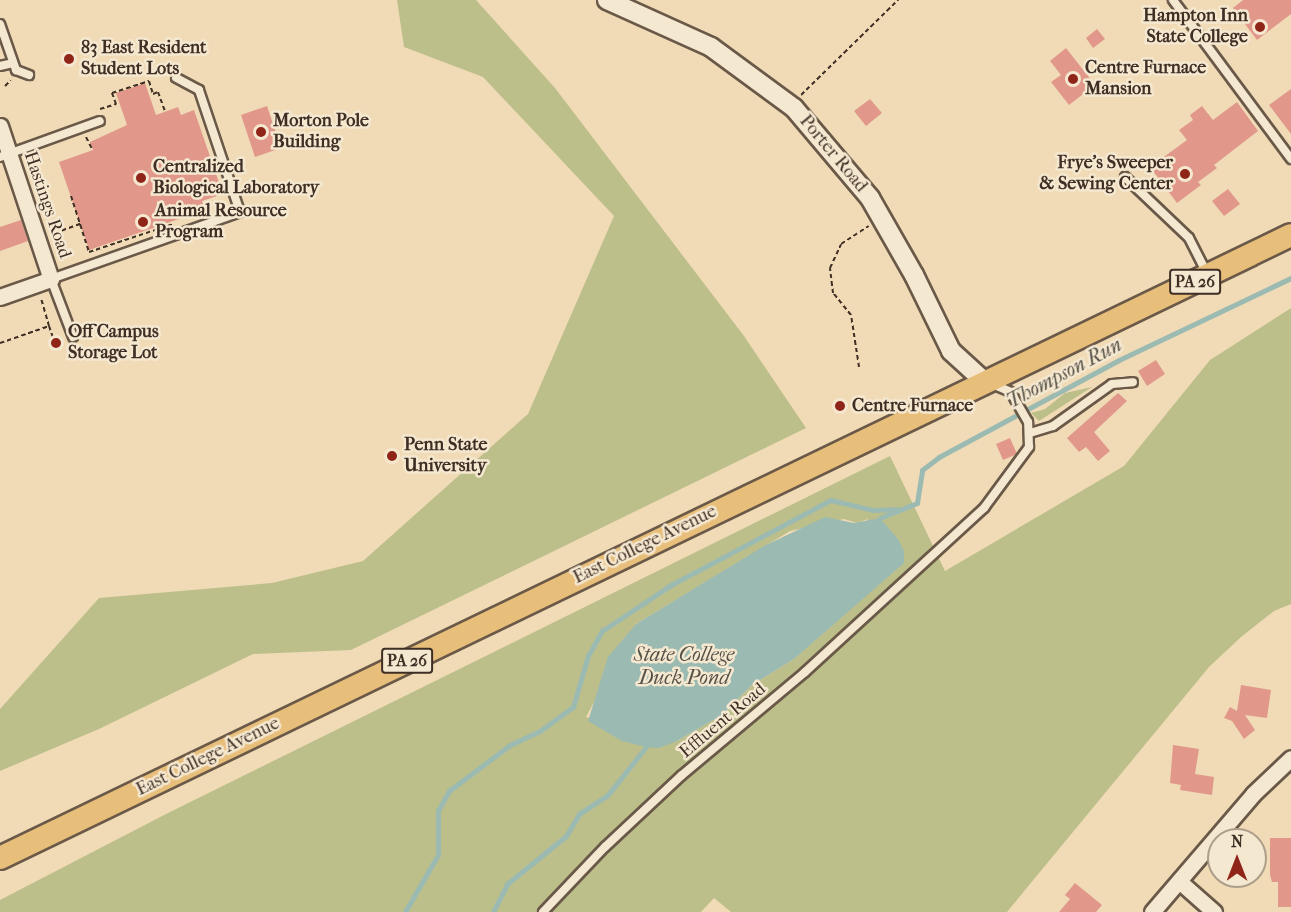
<!DOCTYPE html>
<html>
<head>
<meta charset="utf-8">
<style>
  body { margin:0 }
  #map { position:relative; width:1291px; height:912px; overflow:hidden; background:#f0dbb6; font-family:"IM FELL French Canon",serif }
  div>[style] { position:absolute }
  .green>* { inset:0; background:#bdbf8b }
  .water>* { inset:0; background:#9bbab2 }
  .stream>* { height:4.5px; margin:-2.25px; padding:0 2.25px; transform-origin:2.25px; border-radius:2.25px; background:#9bbab2 }
  .building>* { inset:0; background:#e1988a }
  .path>* { height:2px; margin-top:-1px; transform-origin:0; background:repeating-linear-gradient(90deg,#3e2e24 0 4.5px,transparent 0 7.5px) }
  .roads { filter:drop-shadow(2px 0 #6a5948) drop-shadow(-2px 0 #6a5948) drop-shadow(0 2px #6a5948) drop-shadow(0 -2px #6a5948) }
  .service>* { height:8px; margin:-4px; padding:0 4px; transform-origin:4px; border-radius:4px; background:#f5e8d0 }
  .minor>* { height:15px; margin:-7.5px; padding:0 7.5px; transform-origin:7.5px; border-radius:7.5px; background:#f5e8d0 }
  .tertiary>* { height:18px; margin:-9px; padding:0 9px; transform-origin:9px; border-radius:9px; background:#f5e8d0 }
  .primary>* { height:22px; margin:-11px; padding:0 11px; transform-origin:11px; border-radius:11px; background:#e8be7b }
  .dots>* { width:16px; height:16px; translate:-50% -50%; box-sizing:border-box; border:3px solid #f5e8d0; border-radius:50% }
  span { translate:-50% -50%; white-space:nowrap; text-align:center; line-height:1.15; -webkit-text-stroke:5px #f5e8d0; paint-order:stroke }
  .shield-label span { padding:2px 4px; background:#f5e8d0; border:2px solid; border-radius:4px; -webkit-text-stroke-width:0 }
  .shield-label { font-size:16px; color:#3e2e24; font-weight:700 }
  .poi-label { font-size:18px; color:#3e2e24; font-weight:700 }
  .right { translate:-100% -50%; text-align:right }
  .left { translate:0 -50%; text-align:left }
  .street-label { font-size:18px; color:#3e2e24 }
  .water-label { font-size:20px; color:#555148; font-style:italic }
  .north { position:absolute; left:1207px; top:828px; width:60px; height:60px; box-sizing:border-box; background:#f5e8d0; border:2px solid #ac9e8b; border-radius:50%; rotate:0deg; font-size:16px; font-weight:700; line-height:24px; text-align:center; color:#3e2e24 }
  .north::after { content:''; display:block; margin:auto; width:21px; height:27px; background:#8f2418; clip-path:polygon(50% 0,100% 100%,50% 72%,0 100%) }
</style>
</head>
<body>
<div id="map">
  <div class="green">
    <i style="clip-path:polygon(397px 0,476px 0,555px 88px,744px 336px,806px 428px,351px 650px,253px 654px,99px 729px,0 771px,0 709px,99px 598px,272px 583px,363px 561px,528px 414px,614px 216px,483px 77px,404px 47px)"></i>
    <i style="clip-path:polygon(evenodd,1291px 308px,1291px 604px,1274px 611px,1241px 637px,1209px 667px,1007px 912px,731px 912px,714px 898px,701px 912px,0 912px,0 900px,166px 814px,890px 456px,945px 571px,1124px 466px,1210px 360px,1291px 308px,844px 519px,857px 523px,868px 519px,834px 621px,794px 659px,752px 685px,722px 715px,677px 741px,586px 717px,636px 624px,790px 531px,844px 519px)"></i>
    <i style="clip-path:polygon(1092px 387px,1039px 421px,1031px 413px,1045px 409px,1065px 393px)"></i>
  </div>
  <div class="water">
    <i style="clip-path:polygon(825px 517px,854px 523px,880px 518px,898px 539px,904px 551px,904px 563px,794px 659px,752px 685px,722px 715px,677px 741px,659px 748px,646px 747px,622px 741px,588px 721px,608px 657px,636px 624px,764px 546px)"></i>
  </div>
  <div class="stream">
    <i style="left:880px;top:518px;width:40px;rotate:-22deg"></i>
    <i style="left:917px;top:503px;width:33px;rotate:-81deg"></i>
    <i style="left:922px;top:470px;width:21px;rotate:-37deg"></i>
    <i style="left:939px;top:457px;width:204px;rotate:-28.3deg"></i>
    <i style="left:1119px;top:360px;width:191px;rotate:-25.5deg"></i>
    <i style="left:405px;top:912px;width:66px;rotate:-59.9deg"></i>
    <i style="left:438px;top:855px;width:44px;rotate:-90deg"></i>
    <i style="left:438px;top:811px;width:23px;rotate:-61deg"></i>
    <i style="left:449px;top:791px;width:76px;rotate:-37deg"></i>
    <i style="left:510px;top:745px;width:33px;rotate:-25deg"></i>
    <i style="left:540px;top:731px;width:41px;rotate:-36deg"></i>
    <i style="left:573px;top:707px;width:53px;rotate:-73.6deg"></i>
    <i style="left:588px;top:656px;width:29px;rotate:-61deg"></i>
    <i style="left:602px;top:631px;width:83px;rotate:-33.7deg"></i>
    <i style="left:671px;top:585px;width:181px;rotate:-28deg"></i>
    <i style="left:831px;top:500px;width:43px;rotate:13.4deg"></i>
    <i style="left:873px;top:510px;width:24px;rotate:-2deg"></i>
    <i style="left:493px;top:912px;width:31px;rotate:-63deg"></i>
    <i style="left:507px;top:884px;width:76px;rotate:-39.1deg"></i>
    <i style="left:566px;top:836px;width:26px;rotate:-59deg"></i>
    <i style="left:579px;top:814px;width:33px;rotate:-33deg"></i>
    <i style="left:607px;top:796px;width:63px;rotate:-51.5deg"></i>
  </div>
  <div class="building">
    <i style="clip-path:polygon(1243px 0,1291px 0,1291px 14px,1257px 40px,1233px 8px)"></i>
    <i style="clip-path:polygon(1097px 29px,1105px 39px,1093px 48px,1086px 38px)"></i>
    <i style="clip-path:polygon(1066px 48px,1095px 85px,1069px 105px,1051px 82px,1061px 75px,1050px 61px)"></i>
    <i style="clip-path:polygon(145px 83px,156px 115px,178px 107px,181px 115px,194px 110px,223px 194px,202px 201px,205px 210px,89px 250px,59px 162px,93px 150px,90px 142px,127px 125px,116px 93px)"></i>
    <i style="clip-path:polygon(1291px 89px,1291px 134px,1269px 105px)"></i>
    <i style="clip-path:polygon(870px 99px,882px 113px,866px 126px,854px 111px)"></i>
    <i style="clip-path:polygon(1237px 102px,1258px 131px,1214px 165px,1217px 168px,1198px 182px,1201px 185px,1177px 203px,1150px 167px,1187px 140px,1179px 130px,1193px 120px,1190px 115px,1202px 106px,1213px 120px)"></i>
    <i style="clip-path:polygon(267px 106px,281px 148px,255px 157px,241px 115px)"></i>
    <i style="clip-path:polygon(1228px 189px,1240px 204px,1224px 216px,1212px 201px)"></i>
    <i style="clip-path:polygon(21px 220px,28px 241px,0 251px,0 227px)"></i>
    <i style="clip-path:polygon(1156px 360px,1165px 374px,1147px 386px,1138px 371px)"></i>
    <i style="clip-path:polygon(1118px 393px,1127px 401px,1094px 432px,1110px 451px,1098px 461px,1086px 447px,1079px 452px,1067px 438px)"></i>
    <i style="clip-path:polygon(1010px 438px,1017px 454px,1003px 460px,996px 444px)"></i>
    <i style="clip-path:polygon(1241px 685px,1271px 690px,1267px 718px,1245px 715px,1255px 730px,1244px 739px,1232px 721px,1224px 718px,1230px 707px,1237px 711px)"></i>
    <i style="clip-path:polygon(1173px 745px,1199px 749px,1195px 774px,1214px 777px,1212px 795px,1180px 790px,1181px 785px,1170px 783px)"></i>
    <i style="clip-path:polygon(1270px 838px,1291px 838px,1291px 907px,1278px 907px,1278px 882px,1272px 882px,1270px 875px)"></i>
    <i style="clip-path:polygon(1075px 883px,1102px 905px,1096px 912px,1059px 912px,1070px 899px,1065px 895px)"></i>
  </div>
  <div class="path">
    <i style="left:5px;top:86px;width:8px;rotate:-45deg"></i>
    <i style="left:801px;top:95px;width:136px;rotate:-44.4deg"></i>
    <i style="left:100px;top:109px;width:17px;rotate:-17deg"></i>
    <i style="left:116px;top:104px;width:12px;rotate:-110deg"></i>
    <i style="left:112px;top:93px;width:39px;rotate:-18deg"></i>
    <i style="left:149px;top:81px;width:14px;rotate:73deg"></i>
    <i style="left:153px;top:94px;width:5px;rotate:-22deg"></i>
    <i style="left:158px;top:92px;width:20px;rotate:70deg"></i>
    <i style="left:86px;top:137px;width:13px;rotate:63deg"></i>
    <i style="left:71px;top:196px;width:59px;rotate:72.2deg"></i>
    <i style="left:89px;top:252px;width:89px;rotate:-18.4deg"></i>
    <i style="left:55px;top:233px;width:27px;rotate:-20deg"></i>
    <i style="left:49px;top:326px;width:18px;rotate:71deg"></i>
    <i style="left:0;top:343px;width:52px;rotate:-19.1deg"></i>
    <i style="left:49px;top:326px;width:29px;rotate:-106deg"></i>
    <i style="left:859px;top:367px;width:53px;rotate:-98.7deg"></i>
    <i style="left:851px;top:315px;width:28px;rotate:-129deg"></i>
    <i style="left:833px;top:293px;width:25px;rotate:-97deg"></i>
    <i style="left:830px;top:268px;width:26px;rotate:-65deg"></i>
    <i style="left:841px;top:244px;width:33px;rotate:-33deg"></i>
  </div>
  <div class="roads">
    <div class="service">
      <i style="left:1173px;top:0;width:198px;rotate:53.4deg"></i>
      <i style="left:0;top:24px;width:49px;rotate:70.8deg"></i>
      <i style="left:16px;top:70px;width:14px;rotate:21deg"></i>
      <i style="left:0;top:66px;width:13px;rotate:-13deg"></i>
      <i style="left:0;top:157px;width:106px;rotate:-19.8deg"></i>
      <i style="left:1125px;top:177px;width:88px;rotate:43.6deg"></i>
      <i style="left:1189px;top:238px;width:38px;rotate:63deg"></i>
      <i style="left:73px;top:337px;width:62px;rotate:-110.8deg"></i>
      <i style="left:51px;top:279px;width:201px;rotate:-19.5deg"></i>
      <i style="left:240px;top:212px;width:129px;rotate:-108.6deg"></i>
      <i style="left:199px;top:90px;width:26px;rotate:-152deg"></i>
      <i style="left:1030px;top:433px;width:24px;rotate:-17deg"></i>
      <i style="left:1053px;top:426px;width:72px;rotate:-35.4deg"></i>
      <i style="left:1112px;top:384px;width:21px;rotate:-5deg"></i>
      <i style="left:543px;top:912px;width:90px;rotate:-46.4deg"></i>
      <i style="left:605px;top:847px;width:105px;rotate:-43.1deg"></i>
      <i style="left:682px;top:775px;width:160px;rotate:-39.9deg"></i>
      <i style="left:805px;top:672px;width:243px;rotate:-42.5deg"></i>
      <i style="left:984px;top:508px;width:76px;rotate:-53.6deg"></i>
      <i style="left:1029px;top:447px;width:25px;rotate:-92deg"></i>
      <i style="left:1028px;top:422px;width:34px;rotate:-120deg"></i>
      <i style="left:1011px;top:392px;width:21px;rotate:-157deg"></i>
    </div>
    <div class="minor">
      <i style="left:0;top:126px;width:161px;rotate:71.6deg"></i>
      <i style="left:51px;top:279px;width:54px;rotate:160.6deg"></i>
      <i style="left:1179px;top:881px;width:47px;rotate:41.5deg"></i>
      <i style="left:1152px;top:912px;width:155px;rotate:-49.4deg"></i>
      <i style="left:1253px;top:794px;width:52px;rotate:-43.5deg"></i>
    </div>
    <div class="tertiary">
      <i style="left:607px;top:0;width:114px;rotate:24.3deg"></i>
      <i style="left:711px;top:47px;width:103px;rotate:36.3deg"></i>
      <i style="left:794px;top:108px;width:118px;rotate:49.8deg"></i>
      <i style="left:870px;top:198px;width:89px;rotate:60.3deg"></i>
      <i style="left:914px;top:275px;width:85px;rotate:64deg"></i>
      <i style="left:951px;top:351px;width:46px;rotate:42.4deg"></i>
    </div>
    <div class="primary">
      <i style="left:0;top:858px;width:1433px;rotate:-25.76deg"></i>
    </div>
  </div>
  <div class="dots">
    <i style="left:1260px;top:27px;background:#8f2418"></i>
    <i style="left:69px;top:59px;background:#8f2418"></i>
    <i style="left:1073px;top:79px;background:#8f2418"></i>
    <i style="left:261px;top:132px;background:#8f2418"></i>
    <i style="left:1185px;top:174px;background:#8f2418"></i>
    <i style="left:141px;top:178px;background:#8f2418"></i>
    <i style="left:143px;top:222px;background:#8f2418"></i>
    <i style="left:56px;top:343px;background:#8f2418"></i>
    <i style="left:840px;top:406px;background:#8f2418"></i>
    <i style="left:392px;top:456px;background:#8f2418"></i>
  </div>
  <div class="shield-label">
    <span style="left:1195px;top:282px">PA 26</span>
    <span style="left:407px;top:661px">PA 26</span>
  </div>
  <div class="poi-label">
    <span class="right" style="left:1248px;top:27px">Hampton Inn<br>State College</span>
    <span class="left" style="left:81px;top:59px">83 East Resident<br>Student Lots</span>
    <span class="left" style="left:1085px;top:79px">Centre Furnace<br>Mansion</span>
    <span class="left" style="left:273px;top:132px">Morton Pole<br>Building</span>
    <span class="right" style="left:1173px;top:174px">Frye's Sweeper<br>&amp; Sewing Center</span>
    <span class="left" style="left:153px;top:178px">Centralized<br>Biological Laboratory</span>
    <span class="left" style="left:155px;top:222px">Animal Resource<br>Program</span>
    <span class="left" style="left:68px;top:343px">Off Campus<br>Storage Lot</span>
    <span class="left" style="left:852px;top:406px">Centre Furnace</span>
    <span class="left" style="left:404px;top:456px">Penn State<br>University</span>
  </div>
  <div class="street-label">
    <span style="left:833px;top:154px;rotate:50deg">Porter Road</span>
    <span style="left:47px;top:205px;rotate:71deg">Hastings Road</span>
    <span style="left:645px;top:545px;rotate:-26deg">East College Avenue</span>
    <span style="left:723px;top:721px;rotate:-40deg">Effluent Road</span>
    <span style="left:208px;top:757px;rotate:-26deg">East College Avenue</span>
  </div>
  <div class="water-label">
    <span style="left:1064px;top:373px;rotate:-28deg">Thompson Run</span>
    <span style="left:684px;top:666px">State College<br>Duck Pond</span>
  </div>
  <div class="north">N</div>
</div>
</body>
</html>
